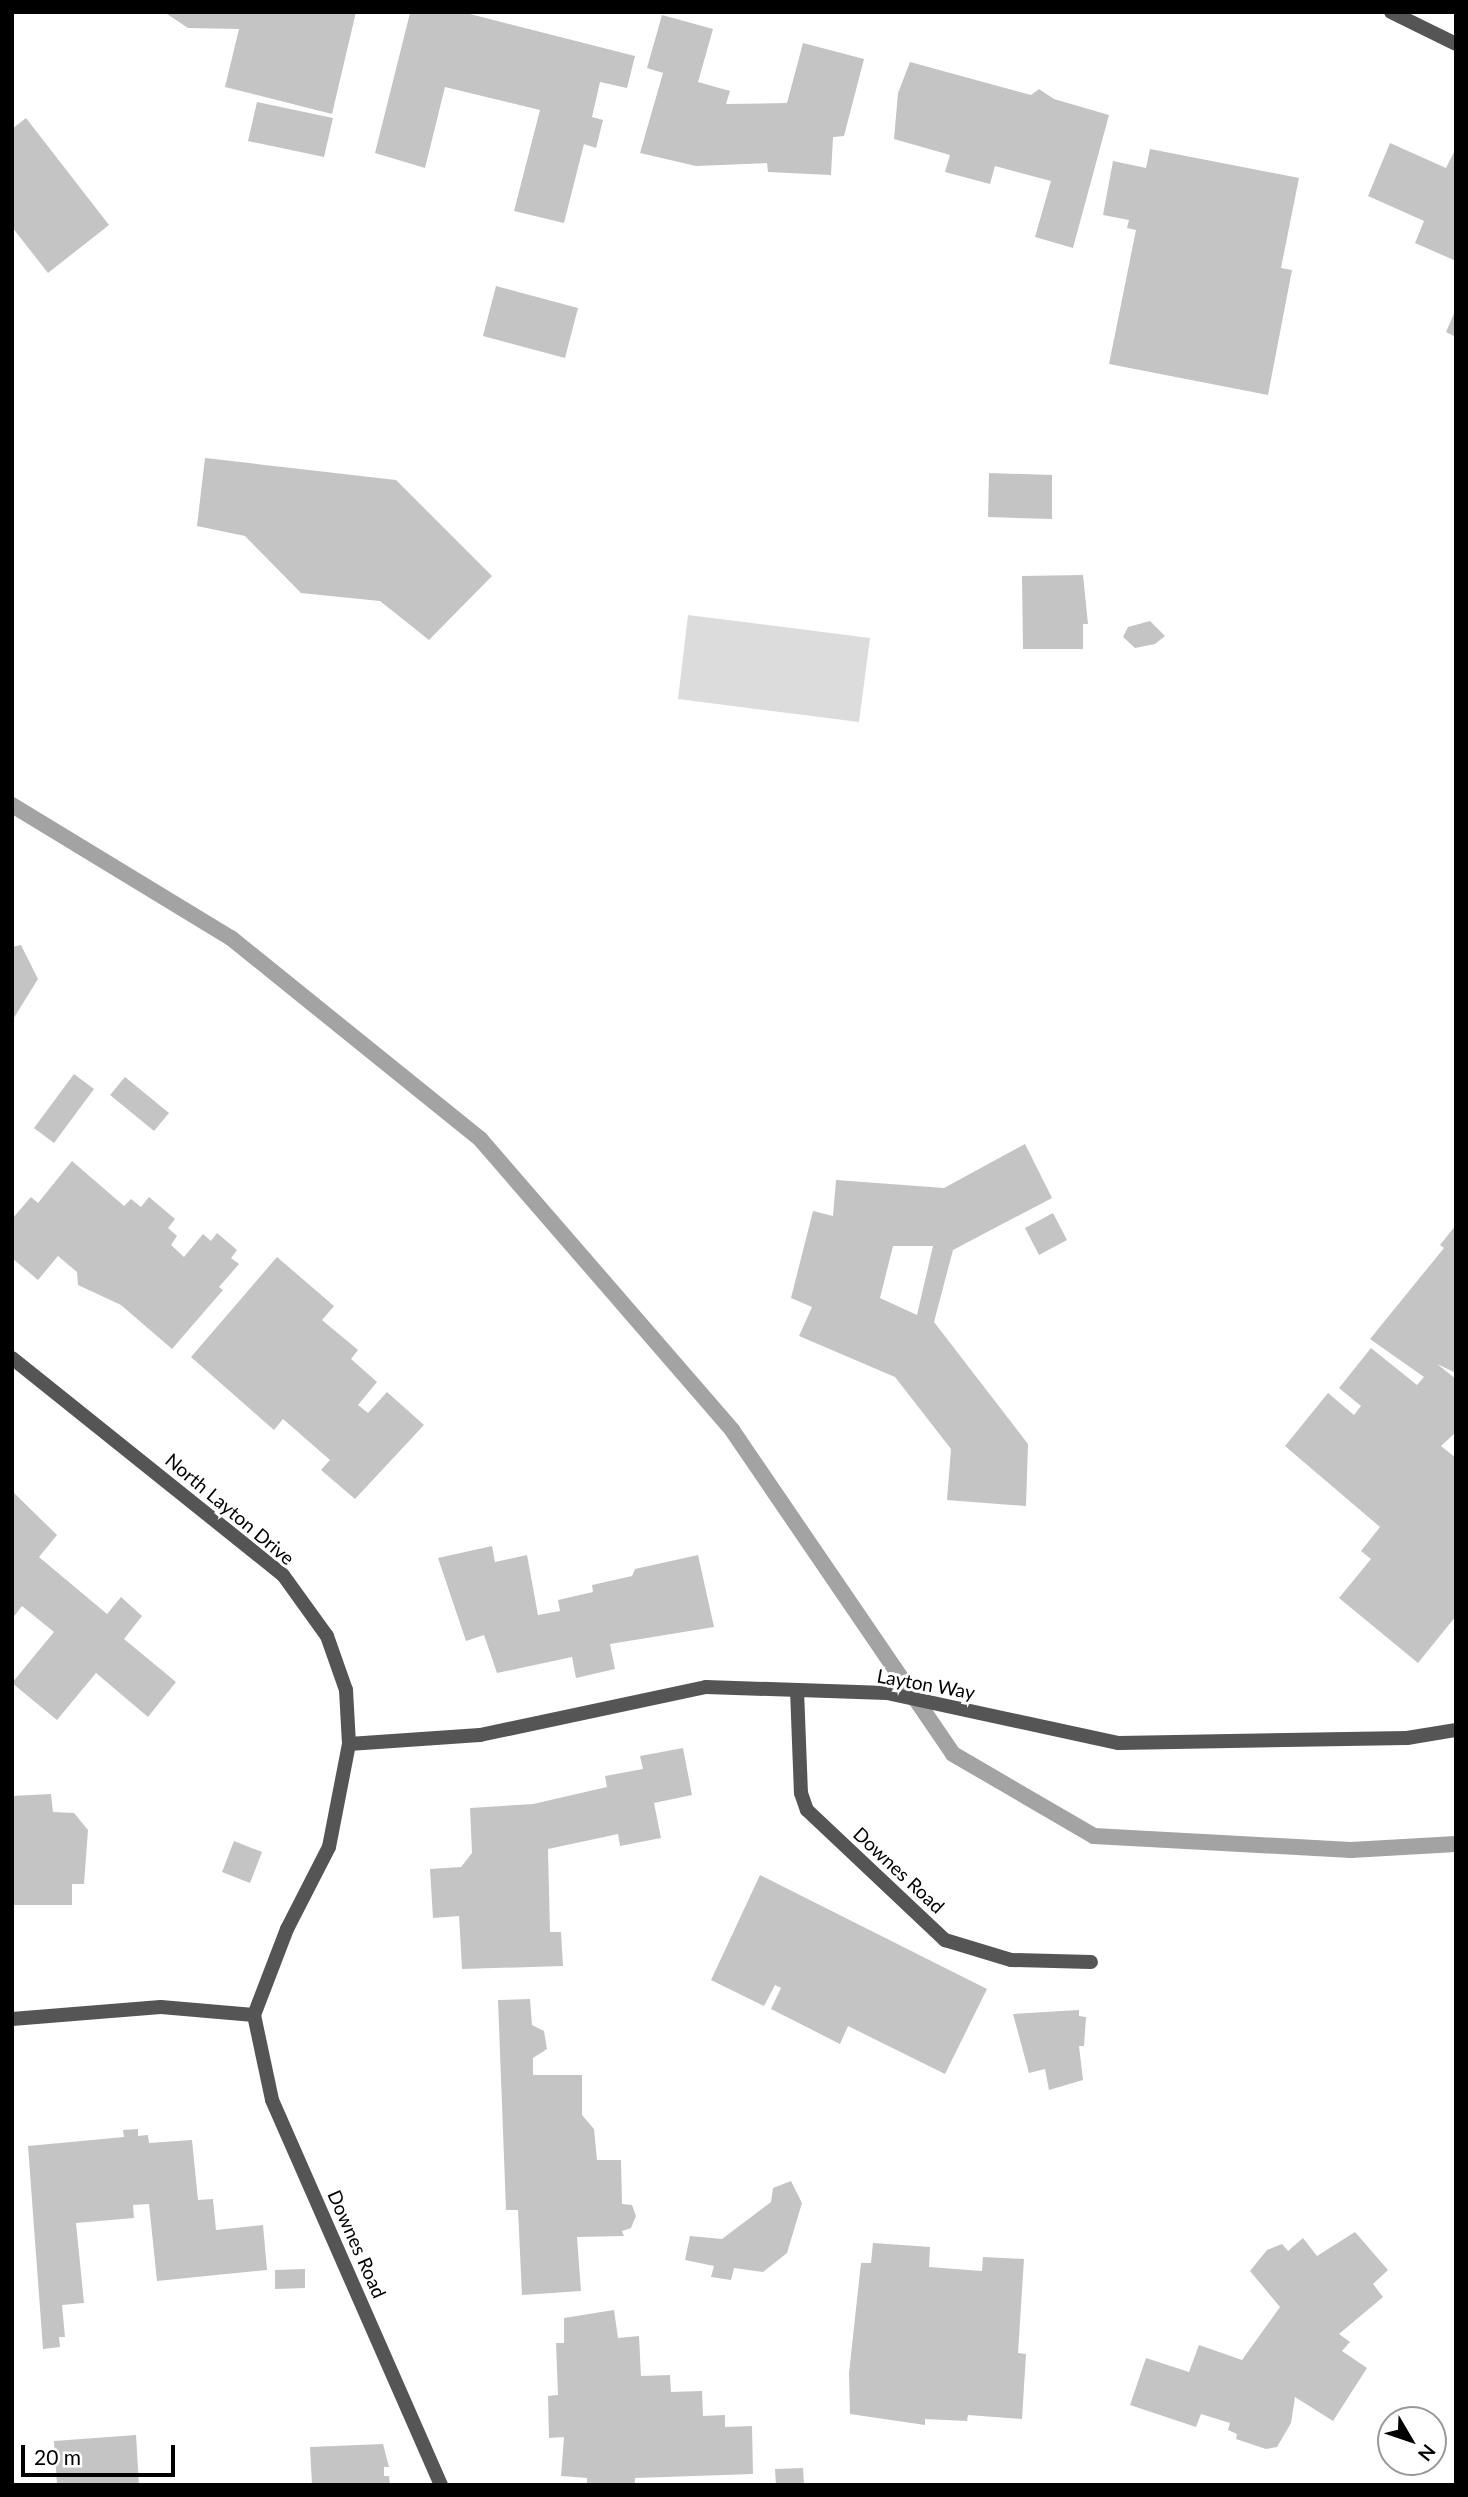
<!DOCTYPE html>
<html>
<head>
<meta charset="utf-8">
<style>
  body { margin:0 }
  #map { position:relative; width:1468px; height:2497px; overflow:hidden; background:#fff; font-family:Lato,sans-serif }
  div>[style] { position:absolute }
  .green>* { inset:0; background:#dcdcdc }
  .stream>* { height:16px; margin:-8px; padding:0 8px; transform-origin:8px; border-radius:8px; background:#a3a3a3 }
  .building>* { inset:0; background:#c4c4c4 }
  .service>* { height:14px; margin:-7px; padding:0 7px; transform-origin:7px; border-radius:7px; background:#555 }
  .minor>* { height:14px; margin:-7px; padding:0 7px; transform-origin:7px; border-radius:7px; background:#555 }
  span { translate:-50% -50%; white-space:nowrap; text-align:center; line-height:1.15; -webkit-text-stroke:6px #fff; paint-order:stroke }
  .street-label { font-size:19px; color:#000 }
  .frame { position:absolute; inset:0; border:14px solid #000; pointer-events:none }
  .north { position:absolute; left:1377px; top:2406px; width:70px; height:70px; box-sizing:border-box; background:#fff; border:2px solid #999; border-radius:50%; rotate:129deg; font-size:19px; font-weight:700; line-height:28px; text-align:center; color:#000 }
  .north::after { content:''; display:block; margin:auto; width:24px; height:32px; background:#000; clip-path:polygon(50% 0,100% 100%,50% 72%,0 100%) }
  .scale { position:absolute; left:21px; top:2445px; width:154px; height:32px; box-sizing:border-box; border:4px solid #000; border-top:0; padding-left:9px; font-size:21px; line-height:24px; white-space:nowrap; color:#000; -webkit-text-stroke:5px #fff; paint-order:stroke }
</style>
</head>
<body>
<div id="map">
  <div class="green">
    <i style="clip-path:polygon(688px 615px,870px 638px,859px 722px,678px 699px)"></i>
  </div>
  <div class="stream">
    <i style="left:12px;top:805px;width:256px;rotate:31.3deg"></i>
    <i style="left:231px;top:938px;width:321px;rotate:38.9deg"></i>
    <i style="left:481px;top:1140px;width:384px;rotate:49.1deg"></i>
    <i style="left:732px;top:1430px;width:392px;rotate:55.7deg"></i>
    <i style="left:953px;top:1754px;width:163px;rotate:30.2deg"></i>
    <i style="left:1094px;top:1836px;width:257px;rotate:3.1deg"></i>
    <i style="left:1351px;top:1850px;width:105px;rotate:-3.3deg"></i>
  </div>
  <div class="building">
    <i style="clip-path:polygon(164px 12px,356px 12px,332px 114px,225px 87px,239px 29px,188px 28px)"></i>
    <i style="clip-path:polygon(462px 12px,635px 56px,627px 88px,600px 82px,592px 117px,603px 120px,596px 148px,584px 144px,564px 223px,514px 211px,540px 110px,445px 87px,425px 168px,375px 153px,410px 13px)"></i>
    <i style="clip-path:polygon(662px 15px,713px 29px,698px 82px,730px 91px,726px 104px,787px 103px,803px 43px,864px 59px,844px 136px,833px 137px,831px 175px,768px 172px,767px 163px,696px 166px,640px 153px,663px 73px,647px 68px)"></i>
    <i style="clip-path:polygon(910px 62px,1031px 95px,1039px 89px,1054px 99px,1109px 115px,1073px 248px,1035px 237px,1051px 181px,995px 166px,990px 184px,945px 172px,950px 155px,894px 139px,898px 93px)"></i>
    <i style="clip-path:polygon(257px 102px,333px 118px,324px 157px,248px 141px)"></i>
    <i style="clip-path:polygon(26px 118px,109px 225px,48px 273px,12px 227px,12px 129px)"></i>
    <i style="clip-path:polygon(1390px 143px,1446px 168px,1456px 148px,1456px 261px,1415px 243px,1424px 221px,1368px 196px)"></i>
    <i style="clip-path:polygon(1150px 149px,1299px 178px,1281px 268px,1292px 270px,1268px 395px,1109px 364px,1136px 230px,1127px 228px,1129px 220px,1103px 215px,1113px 161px,1146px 168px)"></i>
    <i style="clip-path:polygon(496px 286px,578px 308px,565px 358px,483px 336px)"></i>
    <i style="clip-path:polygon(1456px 309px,1456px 337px,1446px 332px)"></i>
    <i style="clip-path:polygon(205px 458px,396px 480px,492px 576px,429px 640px,380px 601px,301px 593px,245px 536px,197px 526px)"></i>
    <i style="clip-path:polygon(989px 473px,1052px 475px,1052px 519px,988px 517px)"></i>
    <i style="clip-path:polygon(1083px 575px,1088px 624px,1083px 624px,1083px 649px,1023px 649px,1022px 576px)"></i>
    <i style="clip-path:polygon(1150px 621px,1165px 636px,1155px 644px,1135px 648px,1123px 637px,1128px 627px)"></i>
    <i style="clip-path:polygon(21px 945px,38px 979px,12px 1021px,12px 947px)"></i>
    <i style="clip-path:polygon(74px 1074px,94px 1089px,54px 1143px,34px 1128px)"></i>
    <i style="clip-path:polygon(125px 1077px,169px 1113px,154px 1131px,110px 1095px)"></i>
    <i style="clip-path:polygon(evenodd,1025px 1144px,1052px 1198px,953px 1250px,934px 1322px,1028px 1444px,1026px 1506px,947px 1500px,951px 1449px,895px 1377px,799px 1336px,812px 1307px,791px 1298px,813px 1211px,833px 1216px,836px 1180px,944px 1188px,1025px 1144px,893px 1246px,933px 1246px,917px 1315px,880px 1298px,893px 1246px)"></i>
    <i style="clip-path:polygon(72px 1161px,124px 1206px,131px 1199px,141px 1207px,149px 1197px,175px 1219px,168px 1228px,177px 1236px,171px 1245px,184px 1257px,203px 1234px,211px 1241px,217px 1233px,237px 1250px,231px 1258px,239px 1264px,219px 1287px,223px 1290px,172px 1349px,121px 1305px,78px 1285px,77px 1272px,58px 1256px,38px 1280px,12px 1258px,12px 1219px,31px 1197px,38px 1203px)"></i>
    <i style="clip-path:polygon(1053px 1213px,1067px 1240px,1039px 1255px,1025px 1228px)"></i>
    <i style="clip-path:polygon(1456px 1225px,1456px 1373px,1437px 1364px,1456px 1379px,1456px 1432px,1441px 1446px,1456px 1458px,1456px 1616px,1418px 1663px,1339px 1598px,1371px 1559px,1361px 1551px,1380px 1527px,1285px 1446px,1328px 1393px,1354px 1415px,1361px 1406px,1339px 1388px,1371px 1348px,1417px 1385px,1424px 1377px,1370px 1339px,1444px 1248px,1440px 1245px)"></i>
    <i style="clip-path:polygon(277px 1257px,334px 1306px,322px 1320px,358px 1350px,351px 1359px,377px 1382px,358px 1405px,368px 1413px,387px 1392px,424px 1425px,355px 1499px,321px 1470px,330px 1460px,283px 1419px,274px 1430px,191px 1357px)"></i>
    <i style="clip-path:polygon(12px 1491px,57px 1535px,39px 1557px,107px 1614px,121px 1597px,142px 1616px,124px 1639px,176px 1682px,148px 1717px,96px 1673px,57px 1720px,12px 1683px,54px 1632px,22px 1606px,12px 1619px)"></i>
    <i style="clip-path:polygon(492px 1546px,495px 1562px,527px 1555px,538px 1615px,560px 1611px,558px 1600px,593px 1592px,592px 1585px,632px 1576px,635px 1569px,698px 1555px,714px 1627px,610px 1644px,615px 1669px,576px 1678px,572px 1657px,497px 1673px,484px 1635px,466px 1641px,438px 1558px)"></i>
    <i style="clip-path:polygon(683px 1748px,692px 1795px,654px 1803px,661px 1838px,620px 1846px,618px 1834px,548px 1849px,550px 1932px,561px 1932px,563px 1966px,462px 1969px,459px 1916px,433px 1918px,430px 1869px,461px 1867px,472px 1853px,470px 1808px,533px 1804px,607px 1787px,605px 1776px,643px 1769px,640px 1756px)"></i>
    <i style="clip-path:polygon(51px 1794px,53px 1812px,74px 1813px,88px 1830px,84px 1884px,72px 1884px,72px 1905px,12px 1905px,12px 1796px)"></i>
    <i style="clip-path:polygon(234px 1841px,262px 1852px,250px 1883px,222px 1872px)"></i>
    <i style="clip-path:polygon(760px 1875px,987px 1989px,945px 2074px,848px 2026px,840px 2044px,771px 2009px,781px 1988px,775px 1985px,764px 2006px,711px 1980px)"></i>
    <i style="clip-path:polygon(530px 1999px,532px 2025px,544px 2031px,547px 2049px,533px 2058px,533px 2075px,582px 2075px,582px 2115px,594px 2129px,597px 2160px,621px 2160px,622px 2204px,632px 2205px,636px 2216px,631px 2228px,622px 2231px,624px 2236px,577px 2237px,581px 2291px,522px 2295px,518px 2210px,506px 2210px,498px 2000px)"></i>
    <i style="clip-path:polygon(1079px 2010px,1079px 2016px,1086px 2017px,1084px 2046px,1079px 2046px,1083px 2080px,1049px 2090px,1045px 2069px,1029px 2073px,1013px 2014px)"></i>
    <i style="clip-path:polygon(138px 2129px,138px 2136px,148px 2135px,149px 2143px,192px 2140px,198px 2200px,213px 2199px,216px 2230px,263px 2225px,267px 2270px,157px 2281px,149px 2204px,133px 2205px,134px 2218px,76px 2223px,84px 2303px,62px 2305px,65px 2337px,59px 2337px,60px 2347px,43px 2349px,28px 2146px,124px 2137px,123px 2130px)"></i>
    <i style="clip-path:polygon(791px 2181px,802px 2203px,787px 2253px,763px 2272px,734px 2268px,731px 2280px,711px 2277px,714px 2266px,685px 2260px,690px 2236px,722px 2239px,771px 2202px,773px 2188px)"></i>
    <i style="clip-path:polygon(1355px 2232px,1388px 2270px,1373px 2284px,1383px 2297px,1339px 2334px,1350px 2342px,1342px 2351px,1367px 2368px,1333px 2421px,1295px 2397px,1291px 2423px,1277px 2447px,1266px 2449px,1236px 2439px,1237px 2434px,1228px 2430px,1230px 2423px,1201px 2414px,1196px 2427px,1130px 2405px,1146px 2358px,1189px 2372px,1199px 2345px,1242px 2360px,1280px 2307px,1250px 2271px,1267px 2250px,1282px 2244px,1288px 2251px,1303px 2238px,1317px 2256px)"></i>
    <i style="clip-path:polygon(873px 2243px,930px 2247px,929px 2267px,982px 2271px,983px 2257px,1024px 2259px,1018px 2353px,1026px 2354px,1022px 2419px,968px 2415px,967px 2421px,925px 2419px,925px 2425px,850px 2414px,849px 2373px,861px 2263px,871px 2263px)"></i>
    <i style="clip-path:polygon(305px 2269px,305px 2288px,275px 2289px,275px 2270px)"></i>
    <i style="clip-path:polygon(614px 2310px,618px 2338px,639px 2336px,641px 2376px,670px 2375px,671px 2392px,702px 2391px,703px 2416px,725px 2415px,725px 2427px,752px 2426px,753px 2474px,635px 2478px,635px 2485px,587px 2485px,587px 2478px,561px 2476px,564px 2437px,549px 2438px,548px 2396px,558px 2395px,556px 2343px,564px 2343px,564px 2318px)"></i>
    <i style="clip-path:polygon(136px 2435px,139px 2485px,57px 2485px,54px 2441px)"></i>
    <i style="clip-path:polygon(383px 2444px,389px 2467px,384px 2467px,384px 2476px,389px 2476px,390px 2485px,312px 2485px,310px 2447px)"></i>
    <i style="clip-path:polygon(803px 2468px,804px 2485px,776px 2485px,775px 2469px)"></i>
  </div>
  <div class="service">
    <i style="left:797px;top:1690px;width:103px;rotate:87.8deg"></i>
    <i style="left:801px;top:1793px;width:18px;rotate:71deg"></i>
    <i style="left:807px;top:1810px;width:190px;rotate:43.3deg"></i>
    <i style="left:945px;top:1940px;width:69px;rotate:16.9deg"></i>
    <i style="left:1011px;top:1960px;width:80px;rotate:1.4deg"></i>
  </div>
  <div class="minor">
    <i style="left:1391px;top:12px;width:72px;rotate:26.2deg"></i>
    <i style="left:12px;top:1358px;width:347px;rotate:38.7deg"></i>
    <i style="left:283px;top:1575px;width:75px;rotate:54.2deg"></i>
    <i style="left:327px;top:1636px;width:57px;rotate:70.6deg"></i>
    <i style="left:346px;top:1690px;width:54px;rotate:86.8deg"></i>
    <i style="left:349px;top:1744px;width:105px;rotate:101deg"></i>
    <i style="left:329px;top:1847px;width:92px;rotate:117.1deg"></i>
    <i style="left:287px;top:1929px;width:92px;rotate:111deg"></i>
    <i style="left:349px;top:1744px;width:131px;rotate:-3.9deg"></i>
    <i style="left:480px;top:1735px;width:231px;rotate:-12deg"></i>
    <i style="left:706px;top:1687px;width:181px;rotate:1.9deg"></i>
    <i style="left:887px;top:1693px;width:237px;rotate:12.2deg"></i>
    <i style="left:1119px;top:1743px;width:288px;rotate:-1deg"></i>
    <i style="left:1407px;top:1738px;width:50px;rotate:-9.3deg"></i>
    <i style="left:254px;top:2015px;width:87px;rotate:78deg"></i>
    <i style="left:272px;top:2100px;width:420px;rotate:66.3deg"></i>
    <i style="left:12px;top:2019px;width:149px;rotate:-4.6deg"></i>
    <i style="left:161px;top:2007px;width:93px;rotate:4.9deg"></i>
  </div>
  <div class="street-label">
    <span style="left:230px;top:1509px;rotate:40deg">North Layton Drive</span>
    <span style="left:926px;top:1684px;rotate:10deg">Layton Way</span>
    <span style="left:899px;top:1870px;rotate:43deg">Downes Road</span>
    <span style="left:357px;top:2244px;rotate:66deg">Downes Road</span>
  </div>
  <div class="frame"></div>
  <div class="north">N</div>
  <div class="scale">20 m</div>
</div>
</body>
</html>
